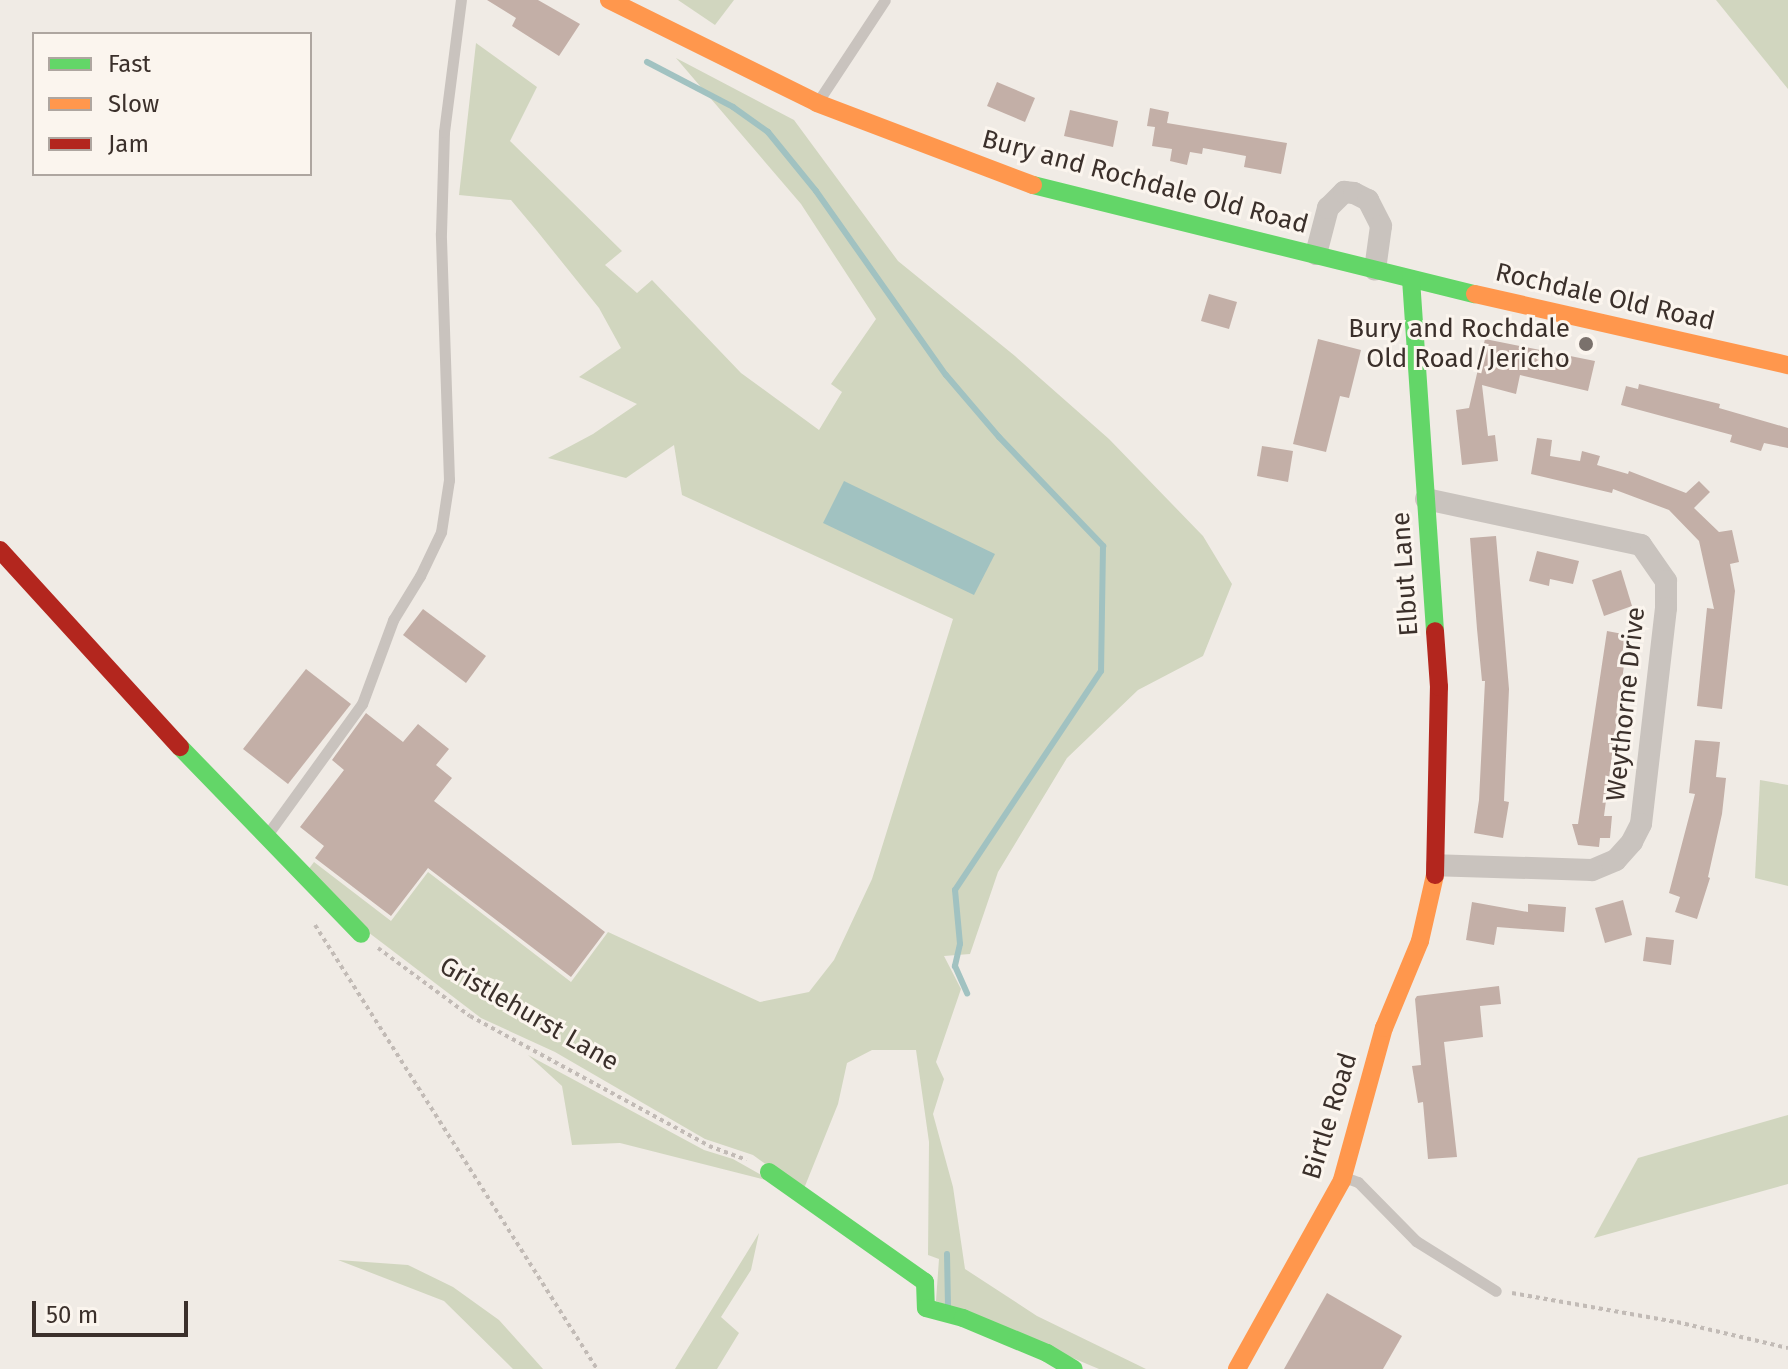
<!DOCTYPE html>
<html>
<head>
<meta charset="utf-8">
<style>
  body { margin:0 }
  #map { position:relative; width:1788px; height:1369px; overflow:hidden; background:#f0ebe5; font-family:"Fira Sans",sans-serif }
  div>[style] { position:absolute }
  .green>* { inset:0; background:#d1d6bf }
  .water>* { inset:0; background:#a1c2c1 }
  .stream>* { height:6px; margin:-3px; padding:0 3px; transform-origin:3px; border-radius:3px; background:#a1c2c1 }
  .building>* { inset:0; background:#c3afa7 }
  .path>* { height:4px; margin-top:-2px; transform-origin:0; background:repeating-linear-gradient(90deg,#c2bbb6 0 4px,transparent 0 8px) }
  .lane>* { height:11px; margin:-5.5px; padding:0 5.5px; transform-origin:5.5px; border-radius:5.5px; background:#c9c3be }
  .street>* { height:22px; margin:-11px; padding:0 11px; transform-origin:11px; border-radius:11px; background:#c9c3be }
  .fast>* { height:18px; margin:-9px; padding:0 9px; transform-origin:9px; border-radius:9px; background:#63d668 }
  .slow>* { height:18px; margin:-9px; padding:0 9px; transform-origin:9px; border-radius:9px; background:#ff974d }
  .jam>* { height:18px; margin:-9px; padding:0 9px; transform-origin:9px; border-radius:9px; background:#b3261e }
  .dots>* { width:22px; height:22px; translate:-50% -50%; box-sizing:border-box; border:4px solid #fbf5ee; border-radius:50% }
  span { translate:-50% -50%; white-space:nowrap; text-align:center; line-height:1.15; -webkit-text-stroke:6px #fbf5ee; paint-order:stroke }
  .street-label { font-size:26px; color:#3b302b }
  .poi-label { font-size:26px; color:#3b302b }
  .right { translate:-100% -50%; text-align:right }
  .legend { position:absolute; left:32px; top:32px; width:280px; height:144px; box-sizing:border-box; background:#fbf5ee; border:2px solid #aea6a0; margin:0; padding:10px 14px; list-style:none; font-size:24px; color:#3b302b }
  .legend li { display:flex; align-items:center; gap:16px; height:40px }
  .legend b { width:40px; border:2px solid #aea6a0 }
  .scale { position:absolute; left:32px; top:1301px; width:156px; height:36px; box-sizing:border-box; border:4px solid #3b302b; border-top:0; padding-left:10px; font-size:24px; line-height:28px; white-space:nowrap; color:#3b302b; -webkit-text-stroke:6px #fbf5ee; paint-order:stroke }
</style>
</head>
<body>
<div id="map">
  <div class="green">
    <i style="clip-path:polygon(678px 0,734px 0,715px 25px)"></i>
    <i style="clip-path:polygon(1716px 0,1788px 0,1788px 89px)"></i>
    <i style="clip-path:polygon(476px 43px,537px 87px,510px 141px,622px 251px,605px 265px,637px 293px,652px 280px,741px 373px,819px 430px,842px 392px,831px 384px,876px 319px,801px 204px,676px 58px,794px 120px,898px 261px,1015px 356px,1109px 439px,1203px 536px,1232px 584px,1203px 656px,1138px 690px,1067px 758px,998px 872px,970px 954px,944px 956px,961px 989px,936px 1062px,944px 1079px,933px 1114px,953px 1187px,965px 1269px,1037px 1316px,1146px 1369px,1099px 1369px,936px 1301px,939px 1259px,928px 1255px,929px 1142px,916px 1050px,872px 1050px,847px 1063px,838px 1104px,803px 1191px,753px 1155px,705px 1139px,555px 1052px,481px 1018px,364px 929px,308px 870px,314px 862px,391px 921px,428px 872px,571px 982px,608px 932px,760px 1002px,809px 992px,834px 960px,872px 879px,953px 619px,682px 495px,674px 445px,626px 478px,548px 458px,593px 434px,637px 404px,579px 377px,621px 348px,599px 308px,537px 231px,511px 200px,459px 195px)"></i>
    <i style="clip-path:polygon(1760px 780px,1788px 785px,1788px 886px,1755px 878px)"></i>
    <i style="clip-path:polygon(528px 1055px,704px 1150px,733px 1159px,774px 1182px,620px 1143px,572px 1145px,562px 1086px)"></i>
    <i style="clip-path:polygon(1788px 1115px,1788px 1184px,1594px 1238px,1638px 1158px)"></i>
    <i style="clip-path:polygon(759px 1233px,751px 1270px,721px 1317px,739px 1333px,717px 1369px,675px 1369px)"></i>
    <i style="clip-path:polygon(338px 1260px,408px 1265px,453px 1287px,499px 1320px,543px 1369px,513px 1369px,444px 1301px)"></i>
  </div>
  <div class="water">
    <i style="clip-path:polygon(844px 481px,995px 554px,974px 595px,823px 523px)"></i>
  </div>
  <div class="stream">
    <i style="left:647px;top:62px;width:97px;rotate:27.6deg"></i>
    <i style="left:733px;top:107px;width:43px;rotate:35.5deg"></i>
    <i style="left:768px;top:132px;width:76px;rotate:50.9deg"></i>
    <i style="left:816px;top:191px;width:225px;rotate:54.8deg"></i>
    <i style="left:946px;top:375px;width:82px;rotate:49.5deg"></i>
    <i style="left:999px;top:437px;width:151px;rotate:46.3deg"></i>
    <i style="left:1103px;top:546px;width:125px;rotate:90.9deg"></i>
    <i style="left:1101px;top:671px;width:263px;rotate:123.7deg"></i>
    <i style="left:955px;top:890px;width:54px;rotate:84.7deg"></i>
    <i style="left:960px;top:944px;width:23px;rotate:103deg"></i>
    <i style="left:955px;top:966px;width:30px;rotate:66deg"></i>
    <i style="left:947px;top:1254px;width:52px;rotate:88.9deg"></i>
  </div>
  <div class="building">
    <i style="clip-path:polygon(487px 0,538px 0,580px 24px,559px 56px,512px 26px,516px 18px)"></i>
    <i style="clip-path:polygon(997px 82px,1035px 98px,1025px 122px,987px 106px)"></i>
    <i style="clip-path:polygon(1150px 108px,1169px 112px,1167px 123px,1287px 143px,1281px 174px,1244px 167px,1246px 156px,1203px 148px,1202px 154px,1190px 152px,1187px 165px,1170px 161px,1172px 149px,1152px 146px,1155px 127px,1147px 126px)"></i>
    <i style="clip-path:polygon(1070px 110px,1118px 121px,1113px 147px,1064px 136px)"></i>
    <i style="clip-path:polygon(1209px 294px,1237px 302px,1229px 329px,1201px 321px)"></i>
    <i style="clip-path:polygon(1318px 339px,1361px 350px,1349px 398px,1340px 396px,1326px 452px,1293px 444px)"></i>
    <i style="clip-path:polygon(1485px 339px,1595px 361px,1588px 391px,1520px 375px,1516px 394px,1482px 385px,1488px 436px,1495px 435px,1498px 461px,1462px 465px,1456px 410px,1469px 408px)"></i>
    <i style="clip-path:polygon(1639px 384px,1720px 404px,1719px 408px,1788px 428px,1788px 448px,1764px 443px,1761px 451px,1730px 442px,1732px 435px,1621px 405px,1626px 386px,1638px 389px)"></i>
    <i style="clip-path:polygon(1537px 438px,1552px 440px,1550px 456px,1580px 461px,1582px 451px,1600px 456px,1597px 465px,1628px 474px,1629px 471px,1686px 493px,1699px 481px,1710px 492px,1694px 508px,1719px 532px,1732px 530px,1739px 562px,1730px 564px,1735px 591px,1722px 709px,1697px 706px,1707px 608px,1714px 609px,1699px 541px,1669px 510px,1613px 489px,1612px 493px,1531px 474px)"></i>
    <i style="clip-path:polygon(1262px 446px,1293px 451px,1288px 482px,1257px 476px)"></i>
    <i style="clip-path:polygon(1496px 536px,1509px 689px,1504px 801px,1509px 802px,1503px 838px,1474px 833px,1479px 800px,1485px 681px,1482px 681px,1477px 629px,1470px 538px)"></i>
    <i style="clip-path:polygon(1537px 551px,1579px 561px,1573px 584px,1550px 579px,1549px 586px,1529px 581px)"></i>
    <i style="clip-path:polygon(1621px 570px,1632px 606px,1604px 616px,1592px 580px)"></i>
    <i style="clip-path:polygon(423px 609px,486px 656px,466px 683px,403px 635px)"></i>
    <i style="clip-path:polygon(1607px 631px,1628px 635px,1604px 816px,1612px 816px,1610px 838px,1600px 838px,1599px 847px,1578px 845px,1572px 824px,1578px 824px)"></i>
    <i style="clip-path:polygon(306px 669px,351px 704px,288px 784px,243px 749px)"></i>
    <i style="clip-path:polygon(366px 713px,403px 742px,418px 724px,449px 749px,436px 765px,452px 778px,434px 801px,605px 932px,571px 977px,428px 868px,391px 916px,315px 858px,324px 846px,300px 827px,344px 770px,332px 760px)"></i>
    <i style="clip-path:polygon(1695px 740px,1720px 742px,1716px 777px,1726px 778px,1722px 814px,1708px 877px,1710px 878px,1697px 919px,1675px 912px,1680px 897px,1669px 893px,1695px 794px,1689px 793px)"></i>
    <i style="clip-path:polygon(1623px 900px,1632px 935px,1605px 943px,1595px 908px)"></i>
    <i style="clip-path:polygon(1472px 902px,1528px 912px,1528px 904px,1566px 907px,1564px 932px,1497px 927px,1494px 945px,1466px 940px)"></i>
    <i style="clip-path:polygon(1646px 937px,1674px 940px,1671px 965px,1643px 961px)"></i>
    <i style="clip-path:polygon(1499px 986px,1501px 1004px,1480px 1006px,1483px 1037px,1444px 1042px,1457px 1157px,1428px 1159px,1423px 1102px,1418px 1103px,1412px 1066px,1421px 1065px,1415px 999px,1417px 996px)"></i>
    <i style="clip-path:polygon(1327px 1293px,1402px 1336px,1383px 1369px,1284px 1369px)"></i>
  </div>
  <div class="path">
    <i style="left:315px;top:925px;width:526px;rotate:57.58deg"></i>
    <i style="left:378px;top:948px;width:114px;rotate:36.5deg"></i>
    <i style="left:470px;top:1016px;width:272px;rotate:28.5deg"></i>
    <i style="left:709px;top:1146px;width:40px;rotate:20.2deg"></i>
    <i style="left:1512px;top:1293px;width:168px;rotate:10deg"></i>
    <i style="left:1677px;top:1322px;width:114px;rotate:13.2deg"></i>
  </div>
  <div class="lane">
    <i style="left:817px;top:103px;width:123px;rotate:-56.6deg"></i>
    <i style="left:267px;top:835px;width:162px;rotate:-54.1deg"></i>
    <i style="left:362px;top:704px;width:90px;rotate:-69.7deg"></i>
    <i style="left:393px;top:620px;width:52px;rotate:-58.5deg"></i>
    <i style="left:420px;top:576px;width:49px;rotate:-64.5deg"></i>
    <i style="left:441px;top:532px;width:53px;rotate:-81.3deg"></i>
    <i style="left:449px;top:480px;width:247px;rotate:-91.9deg"></i>
    <i style="left:441px;top:233px;width:101px;rotate:-88.3deg"></i>
    <i style="left:444px;top:132px;width:133px;rotate:-82.7deg"></i>
    <i style="left:1344px;top:1177px;width:15px;rotate:20deg"></i>
    <i style="left:1358px;top:1182px;width:83px;rotate:45.5deg"></i>
    <i style="left:1416px;top:1241px;width:94px;rotate:32deg"></i>
  </div>
  <div class="street">
    <i style="left:1316px;top:254px;width:48px;rotate:-75.4deg"></i>
    <i style="left:1328px;top:208px;width:23px;rotate:-45deg"></i>
    <i style="left:1344px;top:192px;width:10px;rotate:6deg"></i>
    <i style="left:1354px;top:193px;width:16px;rotate:27deg"></i>
    <i style="left:1368px;top:200px;width:29px;rotate:63deg"></i>
    <i style="left:1381px;top:226px;width:44px;rotate:97.8deg"></i>
    <i style="left:1426px;top:499px;width:220px;rotate:12.1deg"></i>
    <i style="left:1641px;top:545px;width:44px;rotate:55.2deg"></i>
    <i style="left:1666px;top:581px;width:27px;rotate:90deg"></i>
    <i style="left:1666px;top:608px;width:217px;rotate:96.6deg"></i>
    <i style="left:1641px;top:824px;width:20px;rotate:117deg"></i>
    <i style="left:1632px;top:842px;width:24px;rotate:132deg"></i>
    <i style="left:1616px;top:860px;width:26px;rotate:157deg"></i>
    <i style="left:1592px;top:870px;width:155px;rotate:-178.2deg"></i>
  </div>
  <div class="fast">
    <i style="left:1033px;top:185px;width:455px;rotate:13.9deg"></i>
    <i style="left:1411px;top:279px;width:353px;rotate:86.1deg"></i>
    <i style="left:180px;top:747px;width:260px;rotate:45.9deg"></i>
    <i style="left:769px;top:1172px;width:191px;rotate:35.2deg"></i>
    <i style="left:925px;top:1282px;width:26px;rotate:88deg"></i>
    <i style="left:926px;top:1308px;width:38px;rotate:15deg"></i>
    <i style="left:963px;top:1318px;width:91px;rotate:22.6deg"></i>
    <i style="left:1047px;top:1353px;width:31px;rotate:31deg"></i>
  </div>
  <div class="slow">
    <i style="left:609px;top:0;width:232px;rotate:26.3deg"></i>
    <i style="left:817px;top:103px;width:231px;rotate:20.8deg"></i>
    <i style="left:1475px;top:294px;width:321px;rotate:12.8deg"></i>
    <i style="left:1237px;top:1369px;width:216px;rotate:-60.9deg"></i>
    <i style="left:1342px;top:1180px;width:158px;rotate:-74.6deg"></i>
    <i style="left:1384px;top:1028px;width:94px;rotate:-67.5deg"></i>
    <i style="left:1420px;top:941px;width:68px;rotate:-77.2deg"></i>
  </div>
  <div class="jam">
    <i style="left:0;top:550px;width:267px;rotate:47.6deg"></i>
    <i style="left:1435px;top:875px;width:188px;rotate:-88.8deg"></i>
    <i style="left:1439px;top:687px;width:56px;rotate:-94.1deg"></i>
  </div>
  <div class="dots">
    <i style="left:1586px;top:344px;background:#7a716c"></i>
  </div>
  <div class="street-label">
    <span style="left:1145px;top:182px;rotate:15deg">Bury and Rochdale Old Road</span>
    <span style="left:1605px;top:297px;rotate:13deg">Rochdale Old Road</span>
    <span style="left:1405px;top:574px;rotate:-94deg">Elbut Lane</span>
    <span style="left:1626px;top:704px;rotate:-84deg">Weythorne Drive</span>
    <span style="left:529px;top:1014px;rotate:30deg">Gristlehurst Lane</span>
    <span style="left:1330px;top:1116px;rotate:-73deg">Birtle Road</span>
  </div>
  <div class="poi-label">
    <span class="right" style="left:1570px;top:344px">Bury and Rochdale<br>Old Road/Jericho</span>
  </div>
  <ul class="legend">
  <li><b style="height:10px;background:#63d668"></b>Fast</li>
  <li><b style="height:10px;background:#ff974d"></b>Slow</li>
  <li><b style="height:10px;background:#b3261e"></b>Jam</li>
  </ul>
  <div class="scale">50 m</div>
</div>
</body>
</html>
